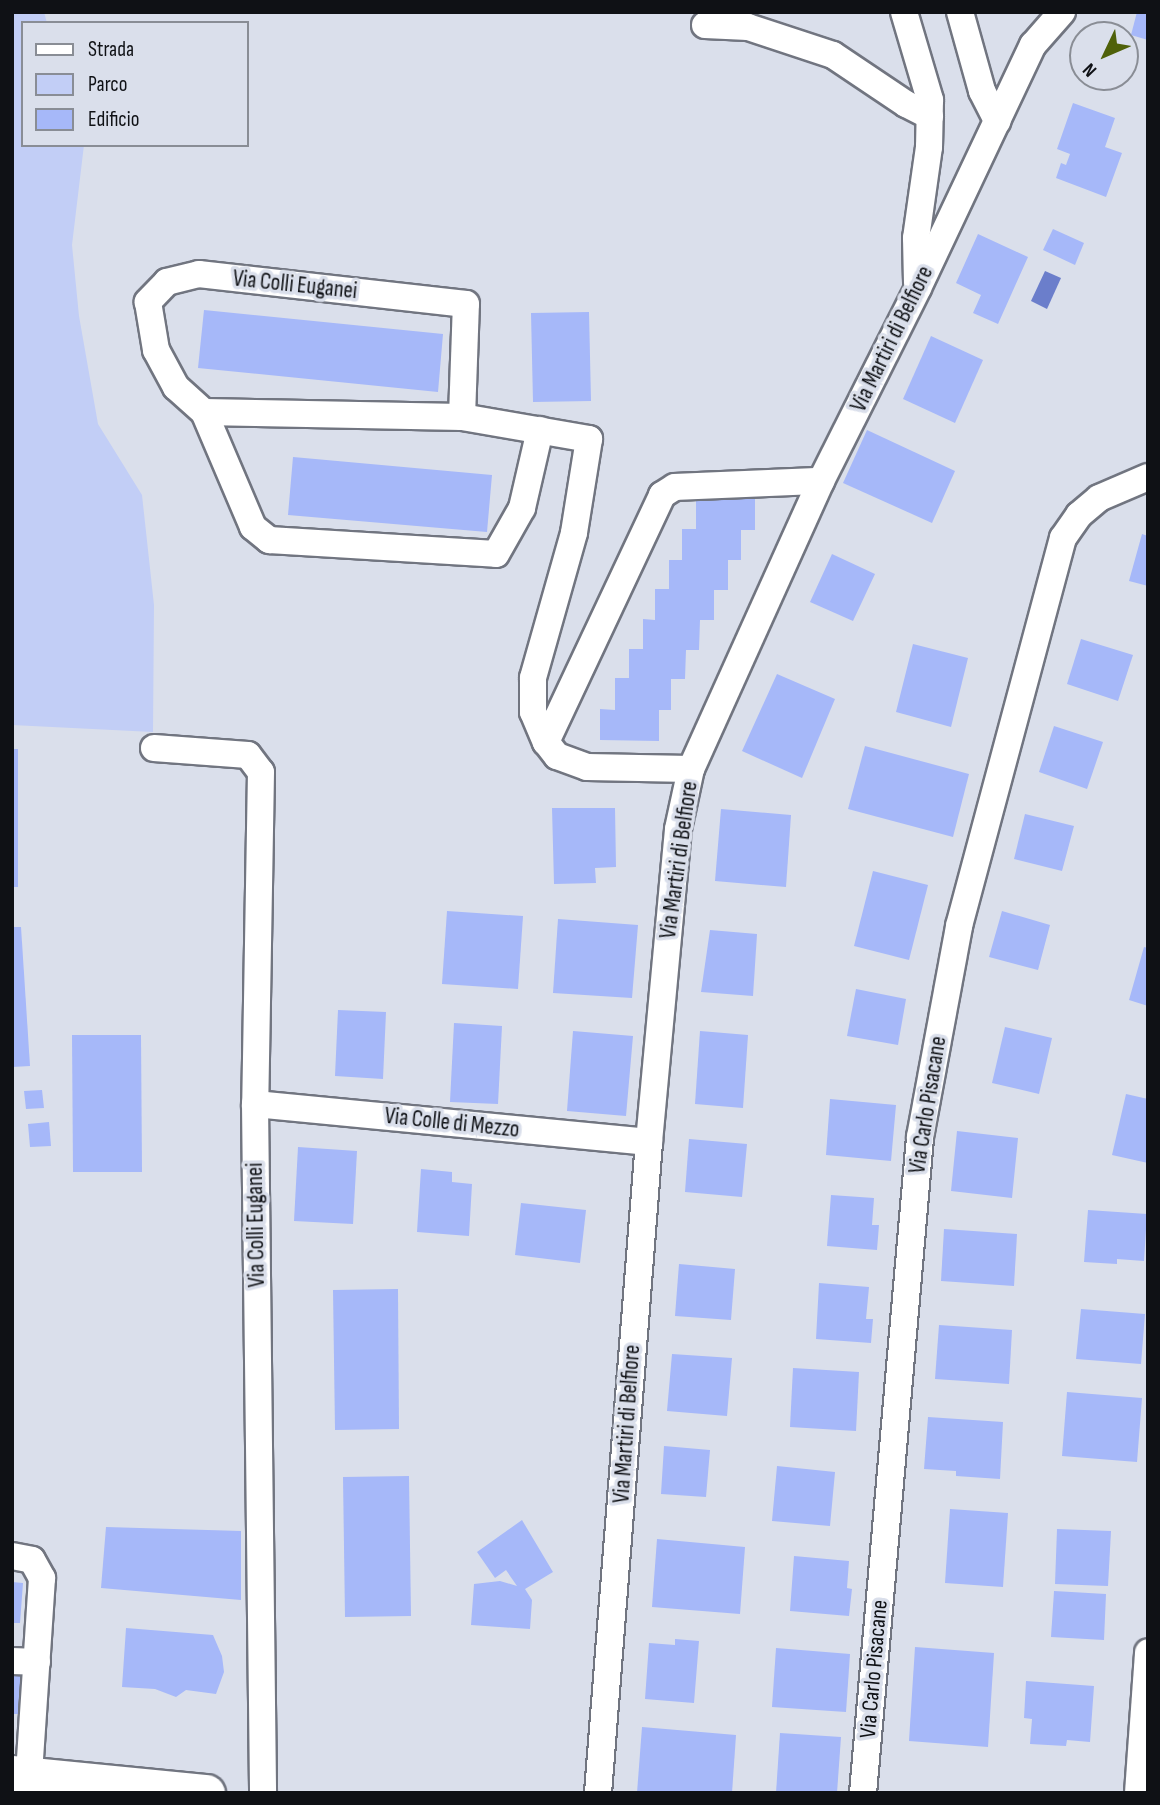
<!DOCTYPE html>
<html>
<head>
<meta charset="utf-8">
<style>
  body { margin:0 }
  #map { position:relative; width:1160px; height:1805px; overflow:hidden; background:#dadfeb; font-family:"Sofia Sans Condensed",sans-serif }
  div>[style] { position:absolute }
  .green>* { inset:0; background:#c2cef6 }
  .water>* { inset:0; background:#6b7ecb }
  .building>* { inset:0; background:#a6b8f9 }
  .roads { filter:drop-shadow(2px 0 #717580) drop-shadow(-2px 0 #717580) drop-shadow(0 2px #717580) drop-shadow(0 -2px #717580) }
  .street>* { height:26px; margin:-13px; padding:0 13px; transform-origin:13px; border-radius:13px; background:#fff }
  .secondary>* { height:37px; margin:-18.5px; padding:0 18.5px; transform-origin:18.5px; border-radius:18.5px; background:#fff }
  span { translate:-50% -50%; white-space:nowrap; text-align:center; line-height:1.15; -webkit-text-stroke:7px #dadfeb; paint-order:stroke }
  .street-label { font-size:23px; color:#0f1115 }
  .frame { position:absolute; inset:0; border:14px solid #0f1115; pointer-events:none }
  .legend { position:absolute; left:21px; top:21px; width:228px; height:126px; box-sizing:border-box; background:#dadfeb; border:2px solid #898d95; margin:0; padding:9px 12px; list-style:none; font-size:21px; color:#0f1115 }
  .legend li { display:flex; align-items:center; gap:14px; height:35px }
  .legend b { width:35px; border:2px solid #898d95 }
  .north { position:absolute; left:1069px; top:21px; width:70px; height:70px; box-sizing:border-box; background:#dadfeb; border:2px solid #898d95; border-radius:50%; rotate:226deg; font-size:19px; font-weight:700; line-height:28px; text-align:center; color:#0f1115 }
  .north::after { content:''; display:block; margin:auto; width:24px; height:32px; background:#4f6109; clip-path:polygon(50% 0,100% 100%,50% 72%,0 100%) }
</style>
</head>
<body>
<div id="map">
  <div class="green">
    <i style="clip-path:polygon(12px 12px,44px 12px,47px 23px,23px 23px,23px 145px,84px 145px,72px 245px,79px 316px,98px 424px,142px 495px,154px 605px,153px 732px,12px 725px)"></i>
  </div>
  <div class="water">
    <i style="clip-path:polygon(1045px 271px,1061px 278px,1047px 309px,1031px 301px)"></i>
  </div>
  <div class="building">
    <i style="clip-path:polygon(1137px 12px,1148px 12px,1148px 40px,1131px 35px)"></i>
    <i style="clip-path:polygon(1073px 103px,1115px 118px,1105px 147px,1122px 153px,1106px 197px,1056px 178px,1061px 163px,1066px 165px,1070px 154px,1057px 149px)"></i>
    <i style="clip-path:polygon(1053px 229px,1084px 243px,1075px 265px,1043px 250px)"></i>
    <i style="clip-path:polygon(978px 234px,1028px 257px,998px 324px,973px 313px,981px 295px,956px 283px)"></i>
    <i style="clip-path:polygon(204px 310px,443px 334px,438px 392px,198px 368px)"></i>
    <i style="clip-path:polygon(589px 312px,591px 401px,533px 402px,531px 313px)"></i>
    <i style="clip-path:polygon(931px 336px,983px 360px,955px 423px,903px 399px)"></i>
    <i style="clip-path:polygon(867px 430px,955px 471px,932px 523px,843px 483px)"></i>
    <i style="clip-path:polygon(293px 457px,492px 475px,487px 532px,288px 515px)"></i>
    <i style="clip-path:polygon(696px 497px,755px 498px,755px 530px,741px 530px,741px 560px,728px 560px,728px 590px,714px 590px,714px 620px,700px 620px,699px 650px,686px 650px,685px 679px,671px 679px,671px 710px,659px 710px,659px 741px,600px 740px,600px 709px,615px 710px,615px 678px,629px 678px,629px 649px,643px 649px,643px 619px,655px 620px,655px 589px,669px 589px,669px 560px,682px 560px,682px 529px,696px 529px)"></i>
    <i style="clip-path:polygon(1142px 534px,1148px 536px,1148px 586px,1129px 581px)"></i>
    <i style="clip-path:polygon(832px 554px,875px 574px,853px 621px,810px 602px)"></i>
    <i style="clip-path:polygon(1081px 639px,1133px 655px,1118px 701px,1067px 684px)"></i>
    <i style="clip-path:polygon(913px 644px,968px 658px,951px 727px,896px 712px)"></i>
    <i style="clip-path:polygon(777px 674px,835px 699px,802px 778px,742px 751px)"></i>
    <i style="clip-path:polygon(1054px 726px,1103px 742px,1087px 789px,1039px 772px)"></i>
    <i style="clip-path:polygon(865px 746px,969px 774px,953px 837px,848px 809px)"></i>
    <i style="clip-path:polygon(12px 749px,18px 749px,18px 887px,12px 887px)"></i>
    <i style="clip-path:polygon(552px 808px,615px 808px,616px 867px,595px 868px,596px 883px,554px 884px)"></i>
    <i style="clip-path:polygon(721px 809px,791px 815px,786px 887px,715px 881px)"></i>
    <i style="clip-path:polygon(1025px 814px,1074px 826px,1062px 871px,1014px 859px)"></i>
    <i style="clip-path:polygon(873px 871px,928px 885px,909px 960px,854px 946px)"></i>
    <i style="clip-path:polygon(447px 911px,523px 916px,518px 989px,442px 984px)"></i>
    <i style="clip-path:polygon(1002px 911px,1050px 925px,1038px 970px,989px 957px)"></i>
    <i style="clip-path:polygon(558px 919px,638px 925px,632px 998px,553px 993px)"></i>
    <i style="clip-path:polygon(12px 927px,21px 927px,30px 1066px,12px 1067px)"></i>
    <i style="clip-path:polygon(710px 930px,757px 934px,753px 996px,701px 992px)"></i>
    <i style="clip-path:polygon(1144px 947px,1148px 948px,1148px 1006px,1129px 1000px)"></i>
    <i style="clip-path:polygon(856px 989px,906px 999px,898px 1045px,847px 1036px)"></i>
    <i style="clip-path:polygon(338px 1010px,386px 1012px,383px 1079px,335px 1076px)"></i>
    <i style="clip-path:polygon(454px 1023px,502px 1026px,498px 1104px,450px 1102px)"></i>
    <i style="clip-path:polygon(1005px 1027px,1052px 1038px,1039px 1094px,992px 1083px)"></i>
    <i style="clip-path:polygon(573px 1031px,633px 1036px,626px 1116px,567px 1111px)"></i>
    <i style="clip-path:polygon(700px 1031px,748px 1035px,743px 1108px,695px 1104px)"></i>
    <i style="clip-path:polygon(72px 1035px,141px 1035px,142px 1172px,73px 1172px)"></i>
    <i style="clip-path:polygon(42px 1090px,44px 1108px,26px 1109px,24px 1091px)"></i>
    <i style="clip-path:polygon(1126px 1094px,1148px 1099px,1148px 1163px,1112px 1155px)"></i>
    <i style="clip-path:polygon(830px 1099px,896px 1105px,891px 1161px,826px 1155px)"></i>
    <i style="clip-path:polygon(49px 1122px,51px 1146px,30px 1147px,28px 1124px)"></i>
    <i style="clip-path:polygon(957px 1131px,1018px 1138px,1012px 1198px,951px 1191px)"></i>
    <i style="clip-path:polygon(689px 1139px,747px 1144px,742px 1197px,685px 1192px)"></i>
    <i style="clip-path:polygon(298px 1147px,357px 1151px,353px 1224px,294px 1221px)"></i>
    <i style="clip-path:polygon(421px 1169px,452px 1172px,452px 1182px,472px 1184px,469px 1236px,417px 1232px)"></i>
    <i style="clip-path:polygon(831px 1195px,874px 1198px,872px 1225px,879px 1225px,877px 1250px,827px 1246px)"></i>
    <i style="clip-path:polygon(521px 1203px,586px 1210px,580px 1263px,515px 1255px)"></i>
    <i style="clip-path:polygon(1088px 1210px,1147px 1214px,1144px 1261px,1117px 1259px,1117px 1264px,1084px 1262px)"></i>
    <i style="clip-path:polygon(944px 1229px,1017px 1234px,1014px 1286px,941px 1281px)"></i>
    <i style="clip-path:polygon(679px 1264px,735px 1269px,731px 1320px,675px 1316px)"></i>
    <i style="clip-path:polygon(819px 1283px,869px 1287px,866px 1319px,873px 1319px,871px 1343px,816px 1339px)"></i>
    <i style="clip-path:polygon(398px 1289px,399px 1429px,335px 1430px,333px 1290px)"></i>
    <i style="clip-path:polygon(1081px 1309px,1145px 1314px,1141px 1364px,1076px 1359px)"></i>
    <i style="clip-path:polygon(939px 1325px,1012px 1330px,1009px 1384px,935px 1379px)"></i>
    <i style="clip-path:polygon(672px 1354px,732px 1358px,727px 1416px,667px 1411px)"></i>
    <i style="clip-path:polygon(793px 1368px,859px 1372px,856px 1431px,790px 1427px)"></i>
    <i style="clip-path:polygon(1067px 1392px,1142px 1398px,1137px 1462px,1062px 1456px)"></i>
    <i style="clip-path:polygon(928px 1417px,1003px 1422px,1000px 1479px,956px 1476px,956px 1471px,924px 1469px)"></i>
    <i style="clip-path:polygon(664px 1446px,710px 1450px,706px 1497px,661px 1494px)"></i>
    <i style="clip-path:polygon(777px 1466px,835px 1472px,830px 1526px,772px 1521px)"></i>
    <i style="clip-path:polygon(409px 1476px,411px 1616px,345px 1617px,343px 1477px)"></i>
    <i style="clip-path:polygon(950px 1509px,1008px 1513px,1003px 1587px,945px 1583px)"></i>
    <i style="clip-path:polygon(522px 1520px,553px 1572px,525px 1589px,532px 1600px,530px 1629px,471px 1625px,474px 1584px,500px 1581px,517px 1586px,506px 1570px,495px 1578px,477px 1552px)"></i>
    <i style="clip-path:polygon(106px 1527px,241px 1531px,241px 1600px,101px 1588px)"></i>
    <i style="clip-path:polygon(1057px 1529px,1111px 1531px,1108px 1586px,1055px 1584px)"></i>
    <i style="clip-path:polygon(657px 1539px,745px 1547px,740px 1614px,652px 1607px)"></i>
    <i style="clip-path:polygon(794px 1556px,849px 1561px,847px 1588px,852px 1589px,849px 1616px,790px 1611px)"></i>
    <i style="clip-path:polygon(12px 1582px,23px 1583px,20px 1623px,12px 1623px)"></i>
    <i style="clip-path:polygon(1054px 1591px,1106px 1594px,1104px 1640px,1051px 1637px)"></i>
    <i style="clip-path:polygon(126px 1628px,213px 1635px,222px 1656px,224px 1672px,216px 1694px,186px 1690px,176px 1697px,155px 1689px,122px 1687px)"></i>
    <i style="clip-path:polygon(675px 1639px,699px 1641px,694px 1703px,645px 1699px,649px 1643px,675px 1645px)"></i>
    <i style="clip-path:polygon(915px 1647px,994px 1653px,988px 1747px,909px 1741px)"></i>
    <i style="clip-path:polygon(776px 1648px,850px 1654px,846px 1712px,772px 1707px)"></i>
    <i style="clip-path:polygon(12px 1671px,26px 1673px,22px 1714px,12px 1714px)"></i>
    <i style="clip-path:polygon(1026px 1681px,1094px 1686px,1090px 1742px,1067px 1740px,1066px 1746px,1030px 1744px,1032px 1719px,1024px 1718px)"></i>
    <i style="clip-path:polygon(642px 1727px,736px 1735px,732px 1793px,637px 1793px)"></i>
    <i style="clip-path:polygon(780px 1733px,841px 1737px,837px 1793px,776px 1793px)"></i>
  </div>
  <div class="roads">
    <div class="street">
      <i style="left:904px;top:12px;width:92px;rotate:73.5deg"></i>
      <i style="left:930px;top:100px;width:47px;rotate:91.2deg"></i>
      <i style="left:929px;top:147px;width:92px;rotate:98.1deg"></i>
      <i style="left:916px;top:238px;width:45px;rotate:88.7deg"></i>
      <i style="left:960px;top:12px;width:82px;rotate:74.4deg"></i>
      <i style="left:982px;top:91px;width:34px;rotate:63deg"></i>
      <i style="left:705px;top:25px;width:43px;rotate:2.7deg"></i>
      <i style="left:748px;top:27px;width:89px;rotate:18.2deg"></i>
      <i style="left:833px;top:55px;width:88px;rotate:33.9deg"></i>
      <i style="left:906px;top:104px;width:27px;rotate:27deg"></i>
      <i style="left:204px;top:412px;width:125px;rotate:66.9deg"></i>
      <i style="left:253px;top:527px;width:21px;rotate:39deg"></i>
      <i style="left:269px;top:540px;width:227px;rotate:3.5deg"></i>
      <i style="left:496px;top:554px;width:53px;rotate:-60.5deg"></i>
      <i style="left:522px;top:508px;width:80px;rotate:-77deg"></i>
      <i style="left:462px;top:417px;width:113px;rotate:-88deg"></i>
      <i style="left:466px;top:304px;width:269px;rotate:-173.6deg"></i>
      <i style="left:199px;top:274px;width:33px;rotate:166deg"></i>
      <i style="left:167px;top:282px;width:28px;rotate:134deg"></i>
      <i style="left:148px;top:302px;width:49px;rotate:80.5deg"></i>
      <i style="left:156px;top:350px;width:42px;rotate:61.6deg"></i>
      <i style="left:176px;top:387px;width:38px;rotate:42deg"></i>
      <i style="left:204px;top:412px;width:258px;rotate:1.1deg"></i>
      <i style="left:462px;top:417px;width:129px;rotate:9.8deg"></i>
      <i style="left:589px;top:439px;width:95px;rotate:99.1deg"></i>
      <i style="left:574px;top:533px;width:151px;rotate:105.8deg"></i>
      <i style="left:533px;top:678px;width:34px;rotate:90deg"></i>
      <i style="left:533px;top:712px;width:33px;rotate:67deg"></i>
      <i style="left:546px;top:742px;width:18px;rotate:52deg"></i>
      <i style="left:557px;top:756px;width:32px;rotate:20deg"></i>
      <i style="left:587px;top:767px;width:104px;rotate:1.1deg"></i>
      <i style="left:546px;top:742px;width:273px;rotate:-64.8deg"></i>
      <i style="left:662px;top:495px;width:15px;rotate:-32deg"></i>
      <i style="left:675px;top:487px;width:146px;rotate:-2.4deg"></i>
      <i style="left:154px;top:748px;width:94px;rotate:4.3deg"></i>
      <i style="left:248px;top:755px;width:21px;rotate:53deg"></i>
      <i style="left:261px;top:772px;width:332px;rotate:91deg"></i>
      <i style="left:255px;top:1104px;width:689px;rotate:89.33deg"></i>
      <i style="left:255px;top:1104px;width:396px;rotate:5.5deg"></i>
      <i style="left:12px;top:1556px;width:20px;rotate:11deg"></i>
      <i style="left:32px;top:1560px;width:21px;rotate:61deg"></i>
      <i style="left:42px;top:1578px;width:198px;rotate:93.8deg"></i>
      <i style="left:12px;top:1661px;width:25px;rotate:2deg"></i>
      <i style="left:598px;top:1793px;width:653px;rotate:-85.52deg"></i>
      <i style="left:649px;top:1142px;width:314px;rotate:-84.7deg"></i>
      <i style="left:678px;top:829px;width:61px;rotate:-77.8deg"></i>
      <i style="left:691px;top:769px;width:316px;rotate:-65.7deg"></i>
      <i style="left:821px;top:481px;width:216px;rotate:-63.3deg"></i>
      <i style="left:918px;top:288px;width:269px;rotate:-64.7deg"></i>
      <i style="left:1033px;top:45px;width:44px;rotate:-48.7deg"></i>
      <i style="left:863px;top:1793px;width:658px;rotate:-85.03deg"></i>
      <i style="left:920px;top:1137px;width:215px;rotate:-79.5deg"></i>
      <i style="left:959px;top:926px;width:402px;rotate:-75deg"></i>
      <i style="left:1063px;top:538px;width:28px;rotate:-55deg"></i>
      <i style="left:1079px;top:515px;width:26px;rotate:-40deg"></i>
      <i style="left:1099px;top:498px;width:53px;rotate:-23.2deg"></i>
      <i style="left:1138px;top:1793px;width:141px;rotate:-85.9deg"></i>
    </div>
    <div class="secondary">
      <i style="left:12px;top:1774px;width:195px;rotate:5.6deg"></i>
    </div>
  </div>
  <div class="street-label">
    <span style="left:295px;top:285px;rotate:6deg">Via Colli Euganei</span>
    <span style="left:892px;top:339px;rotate:-64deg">Via Martiri di Belfiore</span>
    <span style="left:679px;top:860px;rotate:-82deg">Via Martiri di Belfiore</span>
    <span style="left:928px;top:1105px;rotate:-81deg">Via Carlo Pisacane</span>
    <span style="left:452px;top:1123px;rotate:6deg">Via Colle di Mezzo</span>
    <span style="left:256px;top:1225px;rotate:-91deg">Via Colli Euganei</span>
    <span style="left:627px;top:1424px;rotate:-86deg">Via Martiri di Belfiore</span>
    <span style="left:874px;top:1669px;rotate:-85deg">Via Carlo Pisacane</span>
  </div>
  <div class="frame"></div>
  <ul class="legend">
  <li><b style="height:9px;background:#fff"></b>Strada</li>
  <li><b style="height:19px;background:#c2cef6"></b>Parco</li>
  <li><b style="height:19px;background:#a6b8f9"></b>Edificio</li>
  </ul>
  <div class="north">N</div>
</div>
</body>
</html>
